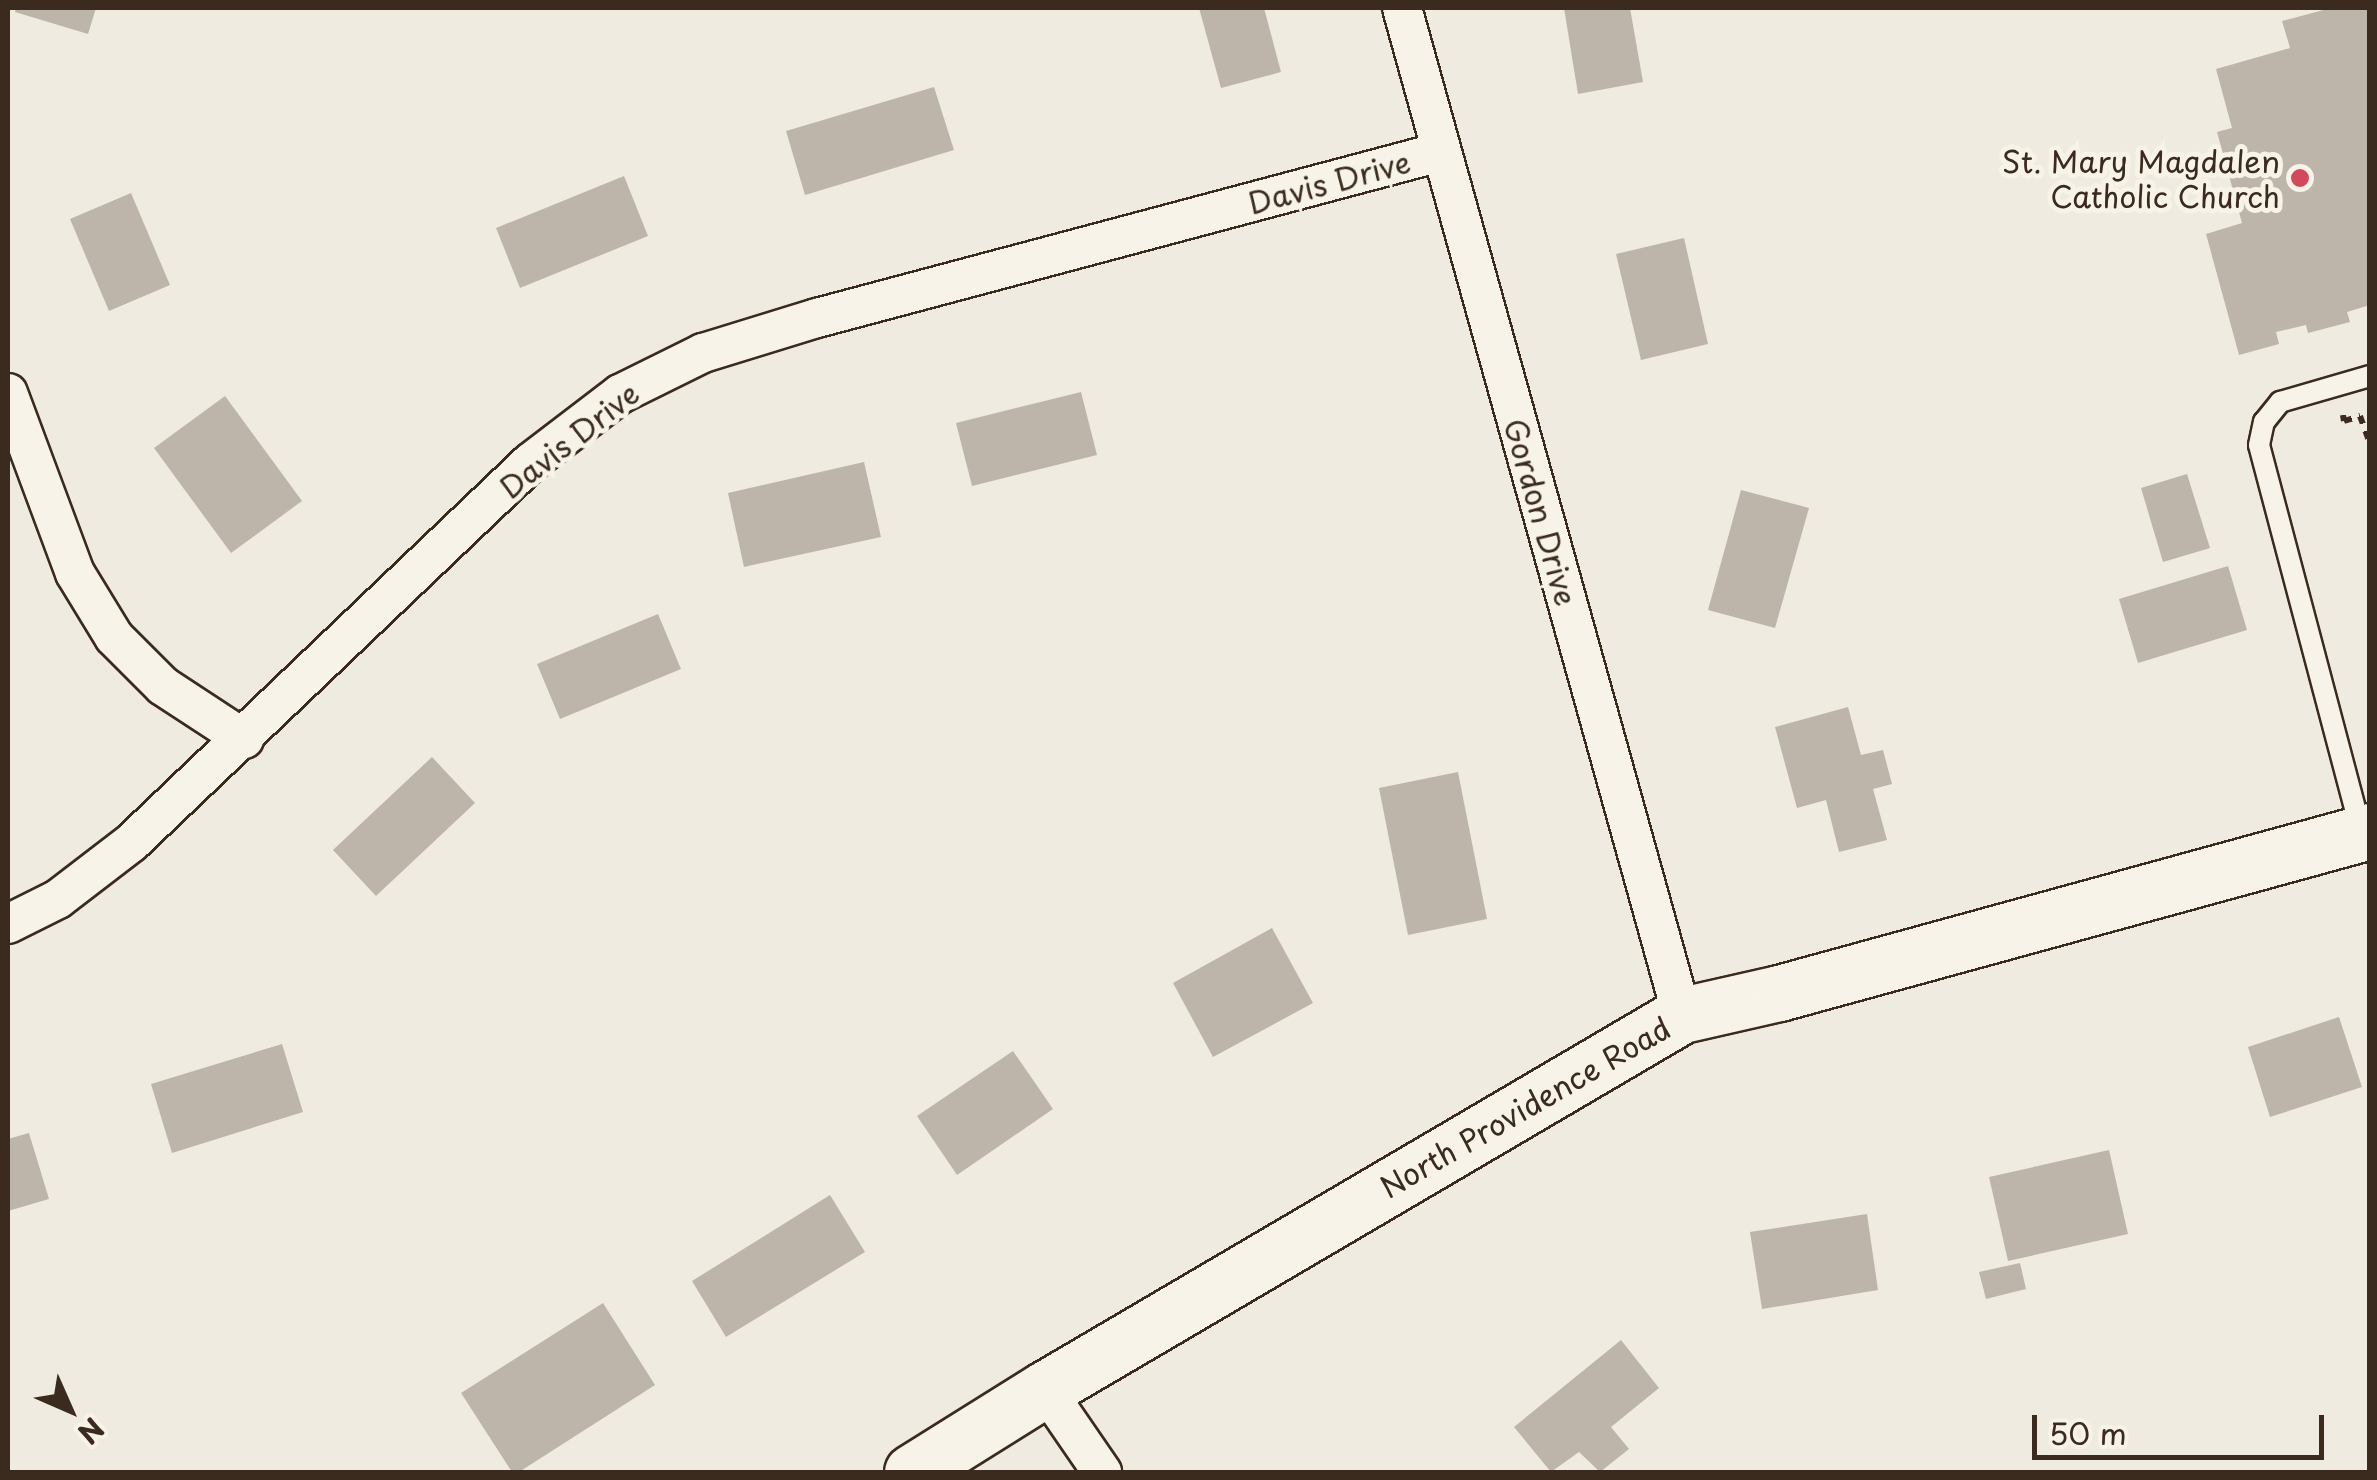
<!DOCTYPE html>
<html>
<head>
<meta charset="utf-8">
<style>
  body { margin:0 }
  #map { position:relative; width:2377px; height:1480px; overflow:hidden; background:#efebe0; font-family:"Playpen Sans",sans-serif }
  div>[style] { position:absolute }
  .building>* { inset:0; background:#bdb5aa }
  .path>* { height:6px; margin-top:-3px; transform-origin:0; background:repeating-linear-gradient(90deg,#3b2a1e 0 8px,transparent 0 16px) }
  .roads { filter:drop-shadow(2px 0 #3b2a1e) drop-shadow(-2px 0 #3b2a1e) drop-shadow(0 2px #3b2a1e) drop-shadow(0 -2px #3b2a1e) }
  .service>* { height:20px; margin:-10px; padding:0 10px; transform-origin:10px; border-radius:10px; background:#f7f3e8 }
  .minor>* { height:38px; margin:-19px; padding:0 19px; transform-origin:19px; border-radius:19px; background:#f7f3e8 }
  .secondary>* { height:55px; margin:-27.5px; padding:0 27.5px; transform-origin:27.5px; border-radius:27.5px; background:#f7f3e8 }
  .dots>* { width:28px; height:28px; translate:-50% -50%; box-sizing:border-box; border:5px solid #f7f3e8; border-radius:50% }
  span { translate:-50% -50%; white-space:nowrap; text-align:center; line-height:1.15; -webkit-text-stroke:10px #f7f3e8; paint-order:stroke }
  .poi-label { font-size:30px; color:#3b2a1e }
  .right { translate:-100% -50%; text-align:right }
  .street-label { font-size:30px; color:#3b2a1e }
  .frame { position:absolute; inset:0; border:10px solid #3b2a1e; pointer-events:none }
  .north { position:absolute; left:20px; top:1360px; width:100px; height:100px; -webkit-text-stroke:8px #f7f3e8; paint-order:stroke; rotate:135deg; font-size:28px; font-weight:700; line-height:40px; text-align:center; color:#3b2a1e }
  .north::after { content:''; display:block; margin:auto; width:35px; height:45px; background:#3b2a1e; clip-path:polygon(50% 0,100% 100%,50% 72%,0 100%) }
  .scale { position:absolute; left:2032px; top:1415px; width:292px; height:45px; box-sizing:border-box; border:5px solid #3b2a1e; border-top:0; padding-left:12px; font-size:30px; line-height:35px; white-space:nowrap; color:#3b2a1e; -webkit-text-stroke:8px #f7f3e8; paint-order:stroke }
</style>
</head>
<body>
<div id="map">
  <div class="building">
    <i style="clip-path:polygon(16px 8px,96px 8px,88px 34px,15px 12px)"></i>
    <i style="clip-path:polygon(1199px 8px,1264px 8px,1281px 72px,1221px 88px)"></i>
    <i style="clip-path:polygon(1564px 8px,1630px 8px,1643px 82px,1578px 94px)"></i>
    <i style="clip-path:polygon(2331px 8px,2370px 8px,2370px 305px,2347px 312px,2350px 322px,2308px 333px,2306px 325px,2276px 332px,2279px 344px,2239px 355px,2206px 234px,2242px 223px,2217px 132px,2232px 128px,2216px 69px,2290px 48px,2282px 21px)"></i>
    <i style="clip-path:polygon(934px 87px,954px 150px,805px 195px,786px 131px)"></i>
    <i style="clip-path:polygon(624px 176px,648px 236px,520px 288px,496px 228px)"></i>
    <i style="clip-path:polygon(131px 193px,170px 285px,109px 311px,70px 219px)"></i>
    <i style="clip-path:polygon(1684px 238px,1708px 344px,1641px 360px,1616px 254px)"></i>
    <i style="clip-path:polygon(1081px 392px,1097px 455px,972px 486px,956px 423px)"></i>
    <i style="clip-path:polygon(225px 396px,302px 501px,231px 553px,154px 448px)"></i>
    <i style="clip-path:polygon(864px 462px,881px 537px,744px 567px,728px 493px)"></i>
    <i style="clip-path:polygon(2187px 474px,2210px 548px,2163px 562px,2141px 488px)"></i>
    <i style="clip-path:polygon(1741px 490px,1809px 508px,1775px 628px,1708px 610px)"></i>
    <i style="clip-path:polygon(2228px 566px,2247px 630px,2138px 663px,2119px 599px)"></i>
    <i style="clip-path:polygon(658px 614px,681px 669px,560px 719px,537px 664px)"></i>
    <i style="clip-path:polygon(1848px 707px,1861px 755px,1883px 750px,1892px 784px,1873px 789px,1887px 840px,1839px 852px,1826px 800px,1797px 808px,1775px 727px)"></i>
    <i style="clip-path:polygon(432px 757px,475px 803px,376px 896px,333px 850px)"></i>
    <i style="clip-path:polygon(1458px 772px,1487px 919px,1408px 935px,1379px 788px)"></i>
    <i style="clip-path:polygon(1272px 928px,1313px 1003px,1213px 1057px,1173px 983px)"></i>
    <i style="clip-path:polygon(2339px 1017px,2362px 1087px,2270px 1117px,2248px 1047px)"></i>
    <i style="clip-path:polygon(282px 1044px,303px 1112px,172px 1153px,151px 1084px)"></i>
    <i style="clip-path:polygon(1013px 1051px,1053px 1109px,957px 1175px,917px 1116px)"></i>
    <i style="clip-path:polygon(29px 1133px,49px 1199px,8px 1211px,8px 1139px)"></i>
    <i style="clip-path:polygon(2109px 1150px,2128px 1234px,2008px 1261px,1989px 1177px)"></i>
    <i style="clip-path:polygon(830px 1195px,865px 1252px,726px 1337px,692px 1281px)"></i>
    <i style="clip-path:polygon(1867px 1214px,1878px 1290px,1762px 1309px,1750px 1232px)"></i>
    <i style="clip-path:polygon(2020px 1263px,2026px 1289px,1986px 1299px,1979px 1272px)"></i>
    <i style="clip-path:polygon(603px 1303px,655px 1385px,519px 1472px,512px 1472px,461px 1393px)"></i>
    <i style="clip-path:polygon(1621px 1340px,1659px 1388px,1611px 1427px,1629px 1449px,1600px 1472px,1579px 1452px,1551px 1472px,1514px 1427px)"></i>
  </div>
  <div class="path">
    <i style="left:2343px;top:415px;width:6px;rotate:81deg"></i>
    <i style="left:2344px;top:421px;width:17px;rotate:-17deg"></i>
    <i style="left:2360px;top:416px;width:30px;rotate:70deg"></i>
  </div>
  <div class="roads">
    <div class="service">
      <i style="left:2361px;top:831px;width:399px;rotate:-104.8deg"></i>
      <i style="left:2259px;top:445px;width:24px;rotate:-78deg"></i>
      <i style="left:2264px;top:422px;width:26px;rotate:-51deg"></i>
      <i style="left:2280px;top:402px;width:94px;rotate:-16.1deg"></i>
    </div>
    <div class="minor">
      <i style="left:1402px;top:8px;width:1045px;rotate:74.46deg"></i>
      <i style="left:8px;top:393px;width:192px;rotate:69.6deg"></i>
      <i style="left:75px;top:573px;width:75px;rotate:58.6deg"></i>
      <i style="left:114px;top:637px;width:69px;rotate:45deg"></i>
      <i style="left:163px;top:686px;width:97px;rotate:33.2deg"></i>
      <i style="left:8px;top:924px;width:56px;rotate:-26.6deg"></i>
      <i style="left:58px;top:899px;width:92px;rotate:-37.5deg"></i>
      <i style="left:131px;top:843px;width:552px;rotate:-43.61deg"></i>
      <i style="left:531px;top:462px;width:112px;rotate:-37.4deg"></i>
      <i style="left:620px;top:394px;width:93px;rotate:-26.3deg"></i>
      <i style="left:703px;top:353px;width:119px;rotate:-17.1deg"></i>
      <i style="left:817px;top:318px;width:645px;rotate:-14.92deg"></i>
      <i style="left:1045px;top:1389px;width:101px;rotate:55.5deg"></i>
    </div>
    <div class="secondary">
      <i style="left:912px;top:1472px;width:157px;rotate:-32deg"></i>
      <i style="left:1045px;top:1389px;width:739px;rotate:-30.42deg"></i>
      <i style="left:1682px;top:1015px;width:99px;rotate:-12.8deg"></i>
      <i style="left:1779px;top:993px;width:613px;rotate:-15.33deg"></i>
    </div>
  </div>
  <div class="dots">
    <i style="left:2300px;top:178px;background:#d1495b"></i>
  </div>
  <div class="poi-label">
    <span class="right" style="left:2280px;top:178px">St. Mary Magdalen<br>Catholic Church</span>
  </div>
  <div class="street-label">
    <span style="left:1329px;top:182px;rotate:-15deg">Davis Drive</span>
    <span style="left:569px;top:440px;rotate:-38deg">Davis Drive</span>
    <span style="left:1541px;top:512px;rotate:74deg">Gordon Drive</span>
    <span style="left:1525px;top:1107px;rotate:-30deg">North Providence Road</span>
  </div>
  <div class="frame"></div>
  <div class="north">N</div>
  <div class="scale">50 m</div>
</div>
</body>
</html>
